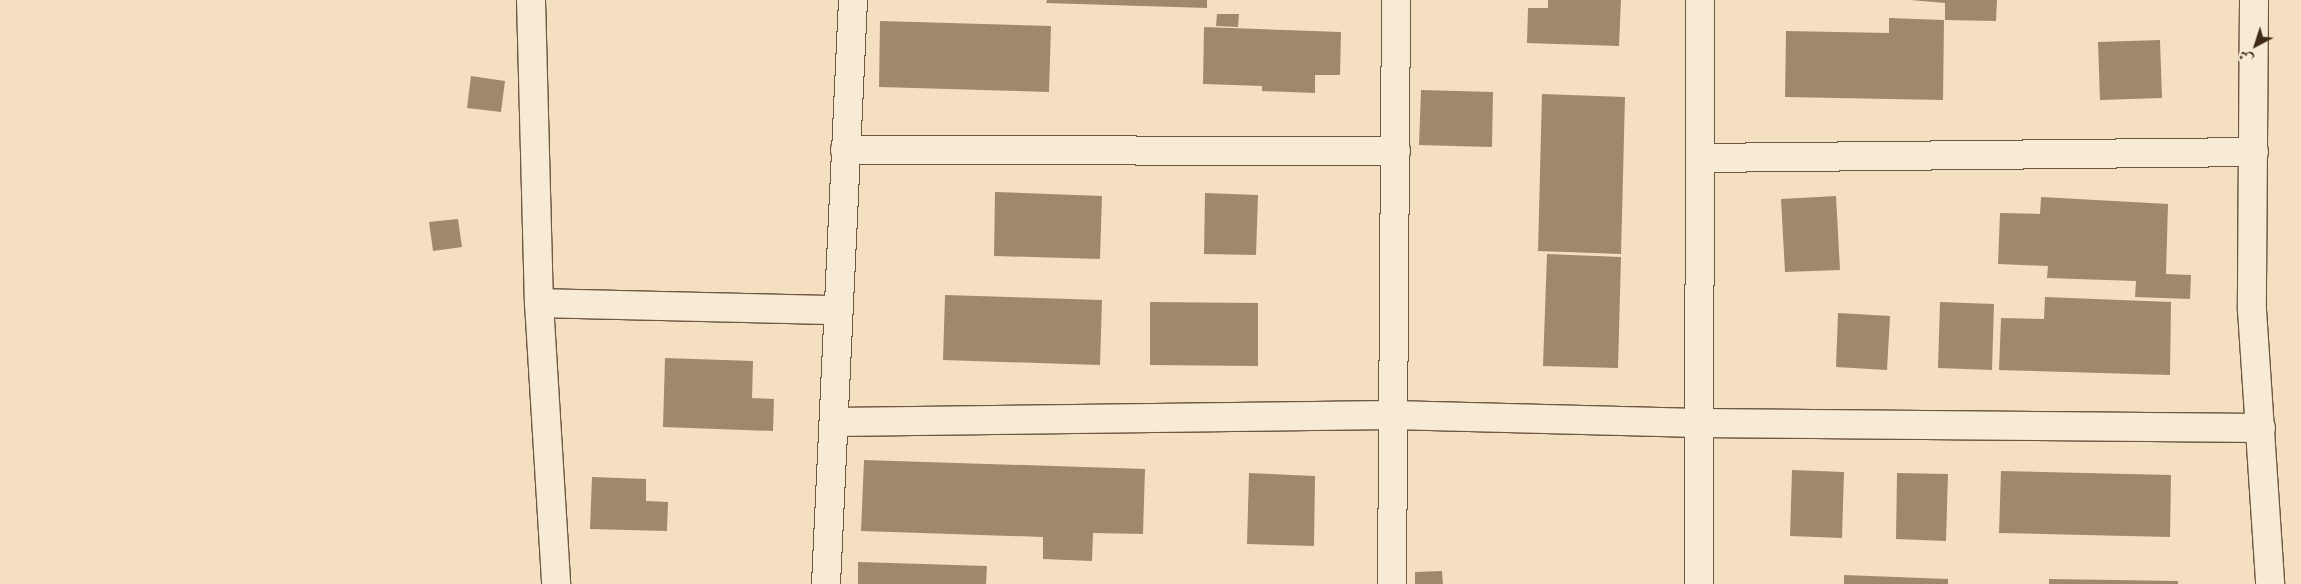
<!DOCTYPE html>
<html>
<head>
<meta charset="utf-8">
<style>
  body { margin:0 }
  #map { position:relative; width:2301px; height:584px; overflow:hidden; background:#f4e0c0; font-family:"IM FELL Great Primer",Amiri,serif }
  div>[style] { position:absolute }
  .building>* { inset:0; background:#9e896f }
  .roads { filter:drop-shadow(1px 0 #6d5842) drop-shadow(-1px 0 #6d5842) drop-shadow(0 1px #6d5842) drop-shadow(0 -1px #6d5842) }
  .minor>* { height:28px; margin:-14px; padding:0 14px; transform-origin:14px; border-radius:14px; background:#f8ebd6 }
  span { translate:-50% -50%; white-space:nowrap; text-align:center; line-height:1.15; -webkit-text-stroke:4px #f8ebd6; paint-order:stroke }
  .north { position:absolute; left:2231px; top:20px; width:50px; height:50px; -webkit-text-stroke:4px #f8ebd6; paint-order:stroke; rotate:220deg; font-size:14px; font-weight:700; line-height:20px; text-align:center; color:#402a18 }
  .north::after { content:''; display:block; margin:auto; width:18px; height:22px; background:#402a18; clip-path:polygon(50% 0,100% 100%,50% 72%,0 100%) }
</style>
</head>
<body>
<div id="map">
  <div class="building">
    <i style="clip-path:polygon(1047px 0,1207px 0,1207px 8px,1046px 3px)"></i>
    <i style="clip-path:polygon(1548px 0,1621px 0,1619px 46px,1527px 43px,1528px 8px,1548px 8px)"></i>
    <i style="clip-path:polygon(1910px 0,1997px 0,1996px 21px,1945px 20px,1945px 3px)"></i>
    <i style="clip-path:polygon(1217px 14px,1239px 14px,1238px 27px,1216px 26px)"></i>
    <i style="clip-path:polygon(1889px 18px,1944px 20px,1943px 100px,1785px 97px,1786px 31px,1889px 33px)"></i>
    <i style="clip-path:polygon(880px 21px,1051px 26px,1049px 92px,879px 87px)"></i>
    <i style="clip-path:polygon(1204px 27px,1341px 32px,1340px 75px,1315px 75px,1315px 93px,1262px 91px,1262px 86px,1203px 84px)"></i>
    <i style="clip-path:polygon(2160px 40px,2162px 98px,2100px 100px,2098px 42px)"></i>
    <i style="clip-path:polygon(471px 76px,505px 81px,501px 112px,467px 108px)"></i>
    <i style="clip-path:polygon(1421px 90px,1493px 92px,1492px 147px,1419px 145px)"></i>
    <i style="clip-path:polygon(1542px 94px,1625px 97px,1621px 254px,1538px 251px)"></i>
    <i style="clip-path:polygon(995px 192px,1102px 196px,1100px 259px,994px 256px)"></i>
    <i style="clip-path:polygon(1205px 193px,1258px 195px,1256px 255px,1204px 254px)"></i>
    <i style="clip-path:polygon(1836px 196px,1840px 270px,1785px 272px,1781px 199px)"></i>
    <i style="clip-path:polygon(2041px 197px,2168px 204px,2166px 274px,2191px 275px,2190px 299px,2135px 297px,2136px 281px,2047px 278px,2048px 266px,1998px 264px,2000px 213px,2040px 214px)"></i>
    <i style="clip-path:polygon(458px 219px,462px 247px,433px 251px,429px 222px)"></i>
    <i style="clip-path:polygon(1547px 254px,1621px 257px,1618px 368px,1543px 366px)"></i>
    <i style="clip-path:polygon(945px 295px,1102px 300px,1100px 365px,943px 360px)"></i>
    <i style="clip-path:polygon(2045px 297px,2171px 302px,2170px 375px,1999px 370px,2001px 318px,2044px 319px)"></i>
    <i style="clip-path:polygon(1150px 302px,1258px 303px,1258px 366px,1150px 365px)"></i>
    <i style="clip-path:polygon(1940px 302px,1994px 304px,1992px 370px,1938px 368px)"></i>
    <i style="clip-path:polygon(1838px 313px,1890px 316px,1887px 370px,1836px 367px)"></i>
    <i style="clip-path:polygon(665px 358px,753px 361px,752px 398px,774px 399px,773px 431px,663px 427px)"></i>
    <i style="clip-path:polygon(864px 460px,1145px 469px,1143px 534px,1093px 533px,1092px 561px,1043px 559px,1043px 537px,861px 531px)"></i>
    <i style="clip-path:polygon(1792px 470px,1844px 472px,1842px 538px,1790px 536px)"></i>
    <i style="clip-path:polygon(2001px 471px,2171px 475px,2170px 537px,1999px 533px)"></i>
    <i style="clip-path:polygon(1249px 473px,1315px 476px,1314px 546px,1247px 544px)"></i>
    <i style="clip-path:polygon(1897px 473px,1948px 474px,1946px 541px,1896px 539px)"></i>
    <i style="clip-path:polygon(592px 477px,646px 479px,646px 501px,668px 502px,667px 531px,590px 529px)"></i>
    <i style="clip-path:polygon(858px 562px,987px 566px,986px 584px,858px 584px)"></i>
    <i style="clip-path:polygon(1442px 571px,1443px 584px,1415px 584px,1415px 572px)"></i>
    <i style="clip-path:polygon(1844px 575px,1948px 579px,1948px 584px,1844px 584px)"></i>
    <i style="clip-path:polygon(2049px 579px,2178px 581px,2178px 584px,2049px 584px)"></i>
  </div>
  <div class="roads">
    <div class="minor">
      <i style="left:531px;top:0;width:303px;rotate:88.5deg"></i>
      <i style="left:539px;top:303px;width:282px;rotate:86.5deg"></i>
      <i style="left:2254px;top:0;width:310px;rotate:90.4deg"></i>
      <i style="left:2252px;top:310px;width:275px;rotate:86.2deg"></i>
      <i style="left:845px;top:150px;width:551px;rotate:0.1deg"></i>
      <i style="left:1701px;top:158px;width:553px;rotate:-0.62deg"></i>
      <i style="left:539px;top:303px;width:297px;rotate:1.4deg"></i>
      <i style="left:835px;top:422px;width:557px;rotate:-0.72deg"></i>
      <i style="left:1392px;top:415px;width:306px;rotate:1.5deg"></i>
      <i style="left:1698px;top:423px;width:563px;rotate:0.51deg"></i>
      <i style="left:826px;top:584px;width:585px;rotate:-87.35deg"></i>
      <i style="left:1392px;top:584px;width:584px;rotate:-89.61deg"></i>
      <i style="left:1699px;top:584px;width:584px;rotate:-89.9deg"></i>
    </div>
  </div>
  <div class="north">ش</div>
</div>
</body>
</html>
